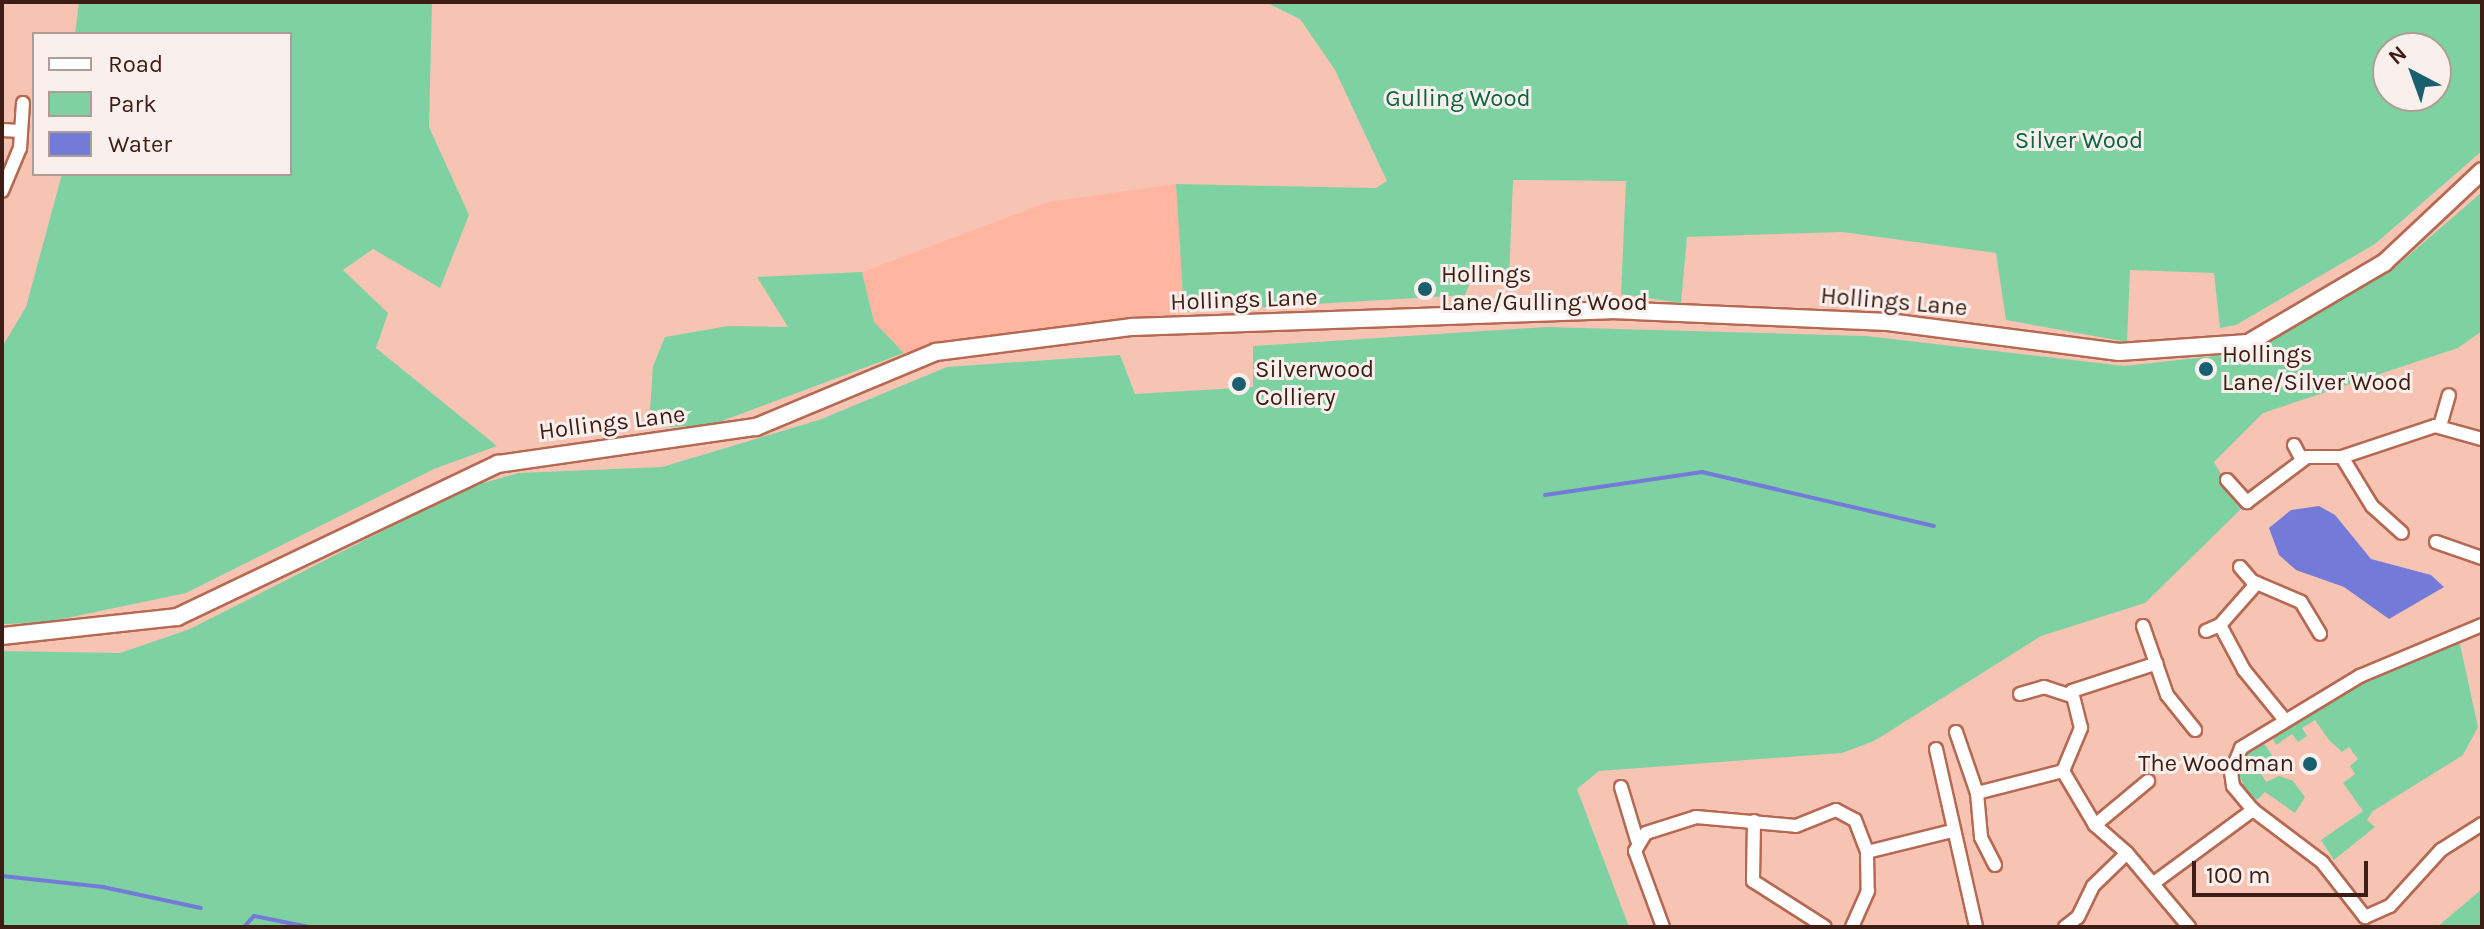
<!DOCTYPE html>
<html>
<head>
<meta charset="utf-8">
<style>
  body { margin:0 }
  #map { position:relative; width:2484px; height:929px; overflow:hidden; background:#f7c4b4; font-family:Karla,sans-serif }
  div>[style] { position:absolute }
  .built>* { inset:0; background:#ffb59f }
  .green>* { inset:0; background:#7ed2a2 }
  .water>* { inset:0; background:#737ad8 }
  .stream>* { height:4px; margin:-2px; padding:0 2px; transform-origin:2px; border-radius:2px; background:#737ad8 }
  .roads { filter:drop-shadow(2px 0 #b66952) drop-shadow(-2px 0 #b66952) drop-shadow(0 2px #b66952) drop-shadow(0 -2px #b66952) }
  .minor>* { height:12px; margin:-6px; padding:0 6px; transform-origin:6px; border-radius:6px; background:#fff }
  .tertiary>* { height:16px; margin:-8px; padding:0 8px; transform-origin:8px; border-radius:8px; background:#fff }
  .dots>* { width:22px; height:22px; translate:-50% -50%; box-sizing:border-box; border:4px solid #f9f0ed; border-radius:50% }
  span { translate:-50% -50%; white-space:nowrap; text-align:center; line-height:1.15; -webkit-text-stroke:6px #f9f0ed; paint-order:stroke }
  .park-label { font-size:24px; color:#0a663f }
  .poi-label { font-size:24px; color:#3e1e14 }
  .left { translate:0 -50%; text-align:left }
  .right { translate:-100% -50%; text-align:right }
  .street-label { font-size:24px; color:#3e1e14 }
  .frame { position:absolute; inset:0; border:4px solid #3e1e14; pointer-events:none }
  .legend { position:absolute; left:32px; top:32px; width:260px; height:144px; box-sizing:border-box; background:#f9f0ed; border:2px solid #ae9c96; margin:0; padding:10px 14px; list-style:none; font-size:24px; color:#3e1e14 }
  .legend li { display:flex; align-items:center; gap:16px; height:40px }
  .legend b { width:40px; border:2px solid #ae9c96 }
  .north { position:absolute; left:2372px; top:32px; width:80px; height:80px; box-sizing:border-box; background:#f9f0ed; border:2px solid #ae9c96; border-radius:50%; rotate:319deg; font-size:22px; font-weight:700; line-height:32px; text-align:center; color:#3e1e14 }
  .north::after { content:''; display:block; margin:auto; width:28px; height:36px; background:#195f70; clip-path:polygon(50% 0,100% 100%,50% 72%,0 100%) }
  .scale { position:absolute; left:2192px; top:861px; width:176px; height:36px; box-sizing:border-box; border:4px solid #3e1e14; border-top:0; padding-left:10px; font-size:24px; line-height:28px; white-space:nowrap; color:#3e1e14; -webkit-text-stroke:6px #f9f0ed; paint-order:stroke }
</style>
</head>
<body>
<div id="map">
  <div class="built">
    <i style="clip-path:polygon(1176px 184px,1184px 312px,904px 353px,874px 322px,862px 272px,1048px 202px)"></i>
  </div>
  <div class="green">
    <i style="clip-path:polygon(79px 2px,432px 2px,429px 127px,469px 215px,440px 288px,373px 249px,343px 270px,388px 313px,376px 348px,497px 446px,434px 469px,186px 593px,43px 623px,2px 624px,2px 347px,26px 307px,62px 174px,290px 174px,290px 34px,75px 34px)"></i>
    <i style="clip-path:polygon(evenodd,1265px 2px,2482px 2px,2482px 151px,2375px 244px,2236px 325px,2220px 328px,2214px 273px,2130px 270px,2127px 342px,2006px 320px,1996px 253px,1842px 232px,1687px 237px,1681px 303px,1621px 294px,1626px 181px,1513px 180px,1509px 281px,1490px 276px,1470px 282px,1465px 295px,1184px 312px,1176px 184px,1376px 188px,1387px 181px,1335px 70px,1300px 19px,1265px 2px,2388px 48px,2436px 48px,2436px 96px,2388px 96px,2388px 48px)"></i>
    <i style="clip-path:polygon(2482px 192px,2482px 331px,2458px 348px,2263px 413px,2214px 462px,2241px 509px,2145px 603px,2041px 636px,1874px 741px,1842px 753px,1599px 771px,1577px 789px,1629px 927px,2px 927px,2px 651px,120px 653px,190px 629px,469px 487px,519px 473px,662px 467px,819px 420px,947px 367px,1120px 355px,1135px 394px,1253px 387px,1253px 346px,1547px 327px,1866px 336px,2124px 366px,2251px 352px,2392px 270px)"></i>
    <i style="clip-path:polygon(862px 272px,874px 322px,904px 353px,711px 425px,649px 428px,653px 366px,665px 337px,728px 326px,788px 327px,757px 277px)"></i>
    <i style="clip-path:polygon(2458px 635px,2478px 727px,2463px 755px,2373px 811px,2367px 820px,2375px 827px,2334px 860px,2321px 840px,2363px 811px,2343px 783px,2355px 774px,2350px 766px,2358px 759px,2349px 747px,2342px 752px,2329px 740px,2315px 720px,2302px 728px,2307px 736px,2298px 742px,2292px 734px,2276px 745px,2268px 729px,2311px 702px)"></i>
    <i style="clip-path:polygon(2260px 738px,2272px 755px,2260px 772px,2266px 782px,2279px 776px,2293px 781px,2305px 797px,2295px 813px,2265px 792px,2257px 800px,2246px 792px,2238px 771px,2241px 748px)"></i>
    <i style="clip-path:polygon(2482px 889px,2482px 927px,2437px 927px)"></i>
  </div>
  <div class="water">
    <i style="clip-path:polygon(2319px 506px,2335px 515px,2371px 559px,2431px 575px,2444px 587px,2389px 619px,2344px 587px,2296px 570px,2279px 555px,2269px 528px,2291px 510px)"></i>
  </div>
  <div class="stream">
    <i style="left:1545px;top:495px;width:159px;rotate:-8.3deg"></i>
    <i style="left:1702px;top:472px;width:238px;rotate:13.1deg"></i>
    <i style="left:2px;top:876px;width:102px;rotate:6.2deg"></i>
    <i style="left:103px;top:887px;width:100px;rotate:12.1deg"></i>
    <i style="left:244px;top:927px;width:15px;rotate:-48deg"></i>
    <i style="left:254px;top:916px;width:56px;rotate:11.3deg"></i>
  </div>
  <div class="roads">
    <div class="minor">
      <i style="left:2px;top:130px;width:19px;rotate:3deg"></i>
      <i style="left:2px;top:191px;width:47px;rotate:-67.3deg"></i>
      <i style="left:20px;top:148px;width:45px;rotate:-86.2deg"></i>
      <i style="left:2440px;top:426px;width:32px;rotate:-74deg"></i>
      <i style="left:2294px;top:445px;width:17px;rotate:62deg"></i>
      <i style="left:2342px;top:457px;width:57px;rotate:58.5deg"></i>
      <i style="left:2372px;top:506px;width:40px;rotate:42deg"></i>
      <i style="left:2227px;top:480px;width:30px;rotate:48deg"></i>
      <i style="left:2247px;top:502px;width:75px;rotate:-36.9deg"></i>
      <i style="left:2307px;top:457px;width:35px"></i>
      <i style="left:2342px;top:457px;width:98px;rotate:-18.4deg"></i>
      <i style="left:2435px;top:426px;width:49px;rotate:15.5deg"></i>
      <i style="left:2436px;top:542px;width:49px;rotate:19.2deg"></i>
      <i style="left:2240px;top:567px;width:18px;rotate:49deg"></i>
      <i style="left:2252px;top:581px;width:53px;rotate:23.2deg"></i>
      <i style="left:2301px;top:602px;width:37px;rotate:59deg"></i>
      <i style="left:2220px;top:625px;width:51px;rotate:61.9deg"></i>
      <i style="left:2244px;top:670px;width:63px;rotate:50.8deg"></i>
      <i style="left:2143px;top:626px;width:73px;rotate:70.8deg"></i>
      <i style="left:2167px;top:695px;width:45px;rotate:51.3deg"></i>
      <i style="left:2206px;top:631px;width:15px;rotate:-23deg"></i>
      <i style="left:2220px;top:625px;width:56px;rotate:-48.6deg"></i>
      <i style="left:2020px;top:694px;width:25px;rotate:-16deg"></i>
      <i style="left:2044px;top:687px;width:29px;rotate:18deg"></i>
      <i style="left:1956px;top:732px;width:65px;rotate:71deg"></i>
      <i style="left:1936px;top:749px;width:182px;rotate:77.3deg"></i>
      <i style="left:1621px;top:787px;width:55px;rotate:73.2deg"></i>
      <i style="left:2253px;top:810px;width:31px;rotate:-130deg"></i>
      <i style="left:2233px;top:786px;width:14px;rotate:-98deg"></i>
      <i style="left:2231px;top:772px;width:26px;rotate:-67deg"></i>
      <i style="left:2241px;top:748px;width:139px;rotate:-31.2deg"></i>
      <i style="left:2360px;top:676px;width:132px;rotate:-22.7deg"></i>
      <i style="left:1754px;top:821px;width:60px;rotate:91deg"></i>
      <i style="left:1753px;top:881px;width:85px;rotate:32.6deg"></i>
      <i style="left:2095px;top:825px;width:69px;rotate:-39.7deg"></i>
      <i style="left:1867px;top:852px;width:88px;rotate:-13.9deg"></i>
      <i style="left:2127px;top:853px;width:43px;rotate:-138.8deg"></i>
      <i style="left:2095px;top:825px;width:63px;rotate:-120.7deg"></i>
      <i style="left:2063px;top:771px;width:47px;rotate:-67.3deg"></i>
      <i style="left:2081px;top:728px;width:38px;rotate:-104deg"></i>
      <i style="left:2072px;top:691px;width:89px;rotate:-18.2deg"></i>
      <i style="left:1995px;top:865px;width:31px;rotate:-117deg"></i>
      <i style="left:1981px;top:837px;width:44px;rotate:-95.2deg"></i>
      <i style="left:1977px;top:793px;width:89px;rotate:-14.3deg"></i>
      <i style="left:2155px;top:882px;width:122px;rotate:-36.3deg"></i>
      <i style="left:2253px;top:810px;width:86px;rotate:37deg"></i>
      <i style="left:2322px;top:862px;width:70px;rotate:52deg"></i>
      <i style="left:2365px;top:917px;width:27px;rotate:-24deg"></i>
      <i style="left:2390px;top:906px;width:76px;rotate:-47.7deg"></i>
      <i style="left:2441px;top:850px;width:49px;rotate:-32.4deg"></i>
      <i style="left:1663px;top:927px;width:81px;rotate:-110.2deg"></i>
      <i style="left:1635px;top:851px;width:21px;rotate:-59deg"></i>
      <i style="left:1646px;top:833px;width:52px;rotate:-17.7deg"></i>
      <i style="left:1696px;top:817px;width:100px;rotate:5.1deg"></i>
      <i style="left:1796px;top:826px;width:43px;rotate:-21.8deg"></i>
      <i style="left:1836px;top:810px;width:21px;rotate:28deg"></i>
      <i style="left:1855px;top:820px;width:34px;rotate:69deg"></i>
      <i style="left:1867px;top:852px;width:39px;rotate:89deg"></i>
      <i style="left:1868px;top:891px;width:39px;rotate:114deg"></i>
      <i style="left:2065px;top:927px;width:16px;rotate:-38deg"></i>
      <i style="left:2078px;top:917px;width:34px;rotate:-64deg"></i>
      <i style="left:2093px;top:886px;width:47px;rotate:-44.1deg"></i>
      <i style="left:2127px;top:853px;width:97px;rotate:50deg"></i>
    </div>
    <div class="tertiary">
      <i style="left:2px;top:636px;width:176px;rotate:-6.2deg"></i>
      <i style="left:177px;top:617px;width:356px;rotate:-25.5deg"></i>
      <i style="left:498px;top:464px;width:261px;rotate:-8.2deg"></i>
      <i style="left:756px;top:427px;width:195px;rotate:-22.6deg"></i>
      <i style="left:936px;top:352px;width:198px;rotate:-7.3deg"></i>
      <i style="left:1132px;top:327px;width:479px;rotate:-2deg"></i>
      <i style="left:1611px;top:310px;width:277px;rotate:2.5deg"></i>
      <i style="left:1888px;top:322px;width:233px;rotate:7.4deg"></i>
      <i style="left:2119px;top:352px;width:129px;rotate:-4deg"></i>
      <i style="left:2248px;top:343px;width:158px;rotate:-30.5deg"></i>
      <i style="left:2384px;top:263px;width:134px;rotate:-43.2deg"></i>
    </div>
  </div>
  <div class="dots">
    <i style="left:1425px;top:289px;background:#195f70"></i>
    <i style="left:2206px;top:369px;background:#195f70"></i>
    <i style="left:1239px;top:384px;background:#195f70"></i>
    <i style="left:2310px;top:764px;background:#195f70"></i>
  </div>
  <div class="park-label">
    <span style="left:1458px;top:99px">Gulling Wood</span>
    <span style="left:2079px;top:141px">Silver Wood</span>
  </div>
  <div class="poi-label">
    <span class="left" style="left:1441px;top:289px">Hollings<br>Lane/Gulling Wood</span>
    <span class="left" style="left:2222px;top:369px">Hollings<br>Lane/Silver Wood</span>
    <span class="left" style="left:1255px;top:384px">Silverwood<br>Colliery</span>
    <span class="right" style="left:2294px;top:764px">The Woodman</span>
  </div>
  <div class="street-label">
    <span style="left:1244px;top:300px;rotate:-2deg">Hollings Lane</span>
    <span style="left:1894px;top:302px;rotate:5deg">Hollings Lane</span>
    <span style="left:612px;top:423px;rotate:-7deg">Hollings Lane</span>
  </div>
  <div class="frame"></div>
  <ul class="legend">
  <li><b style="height:10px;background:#fff"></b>Road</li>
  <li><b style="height:22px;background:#7ed2a2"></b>Park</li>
  <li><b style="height:22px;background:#737ad8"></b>Water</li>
  </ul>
  <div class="north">N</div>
  <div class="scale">100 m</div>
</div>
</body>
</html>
